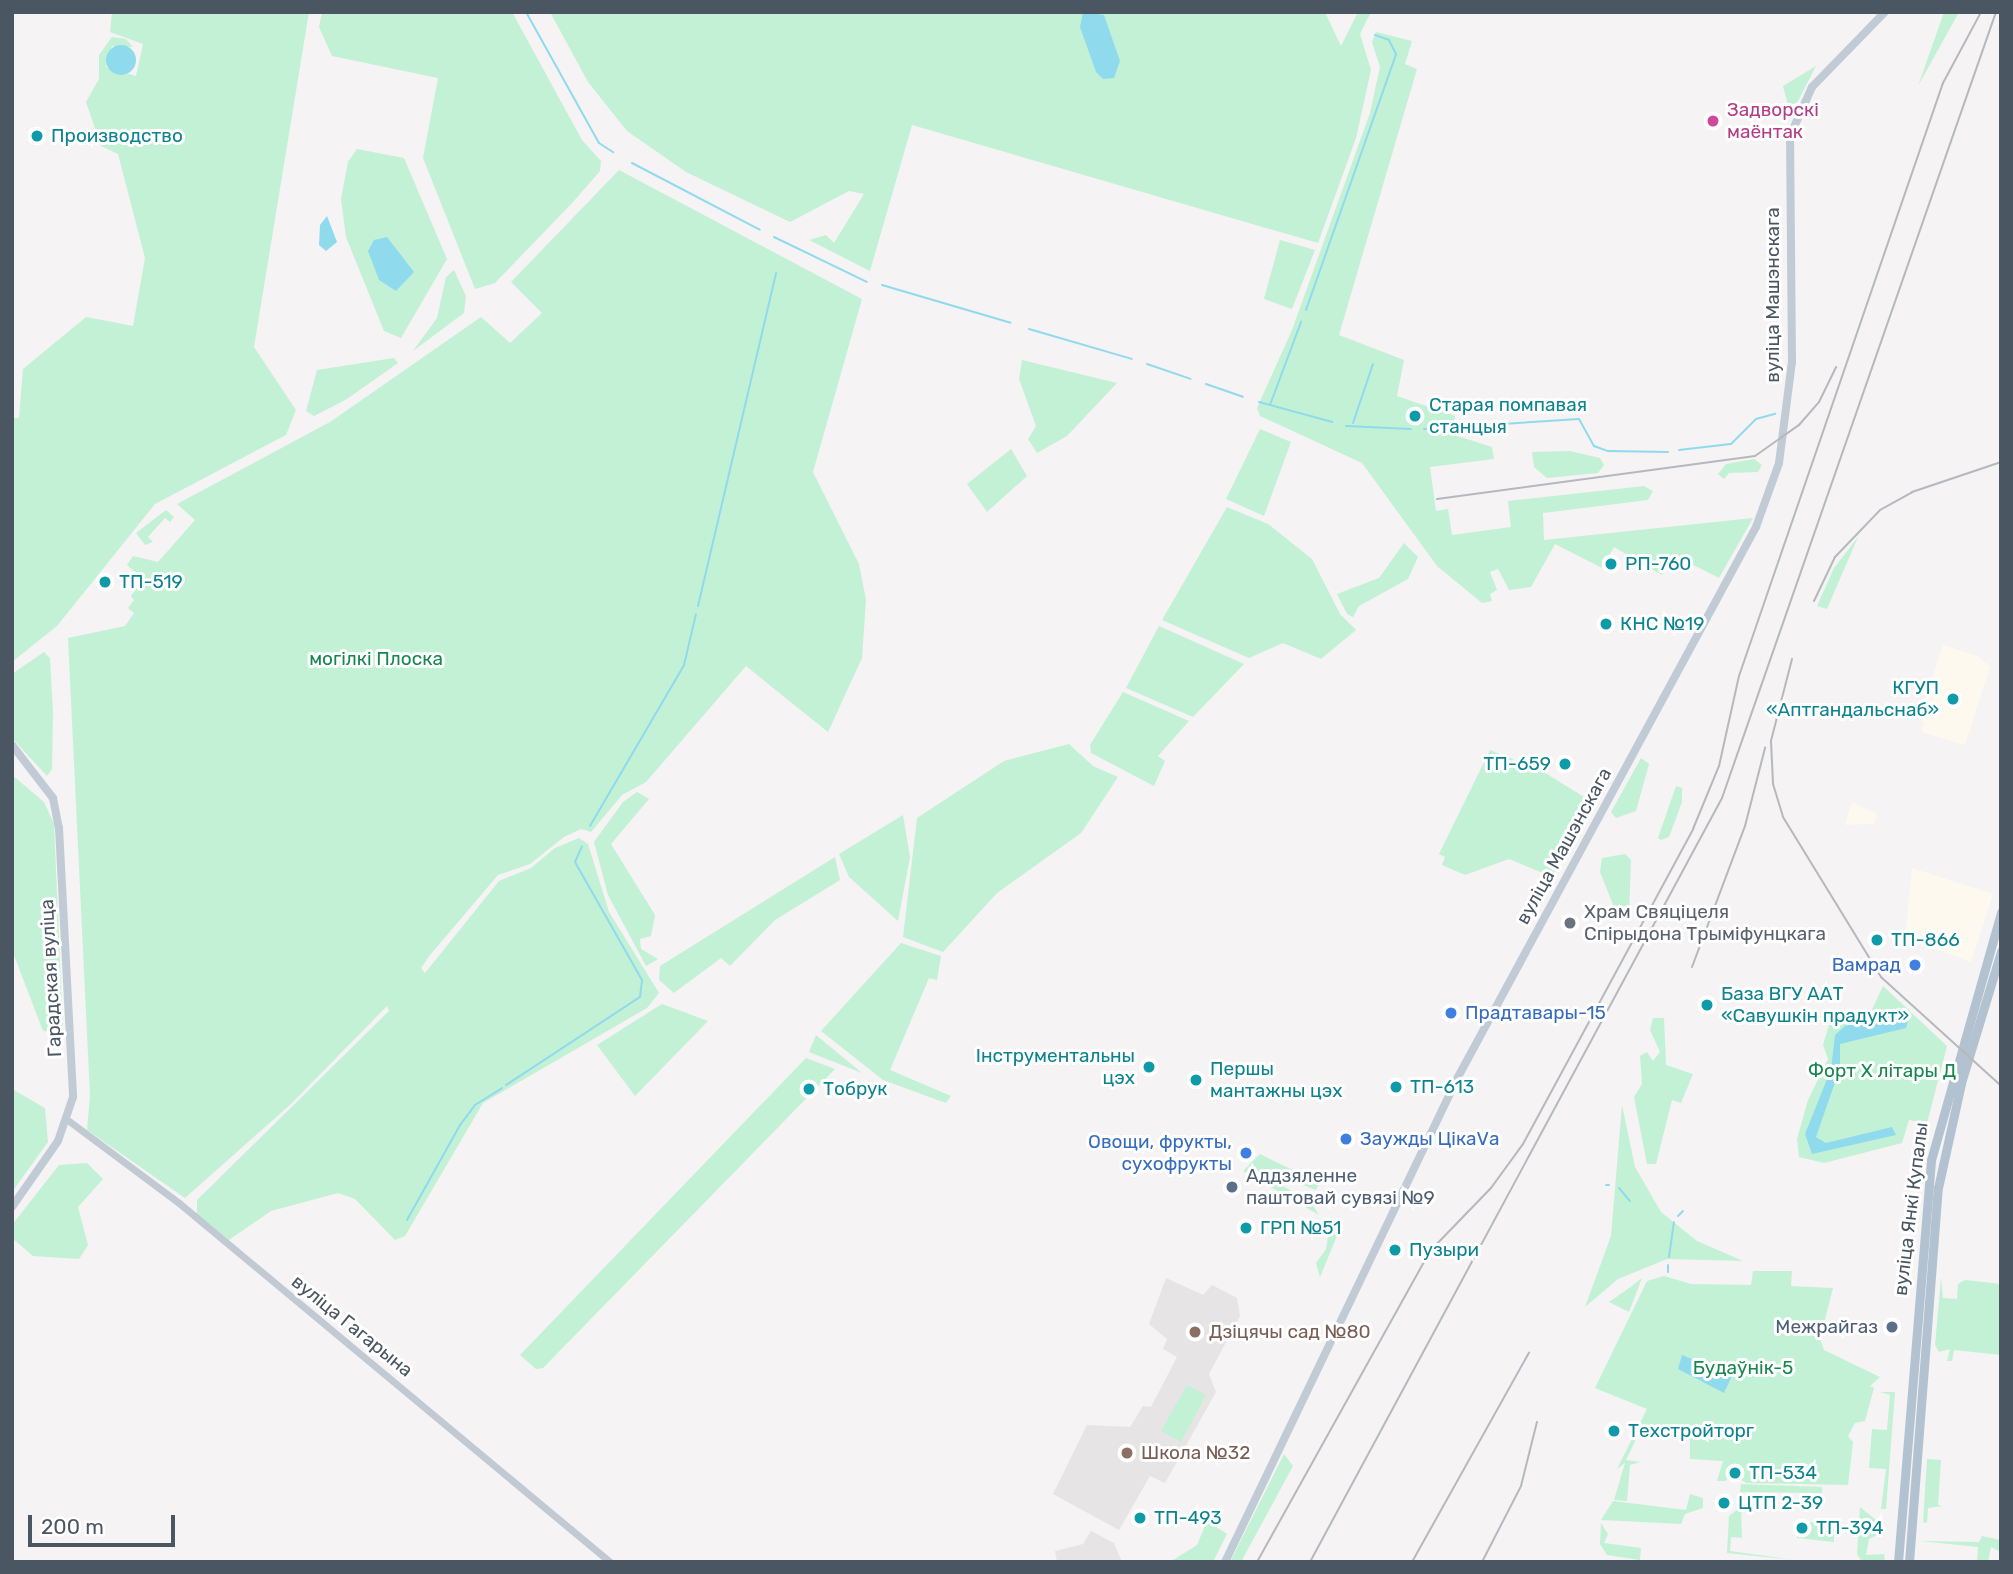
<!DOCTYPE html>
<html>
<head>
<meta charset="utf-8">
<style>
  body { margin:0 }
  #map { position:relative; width:2013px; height:1574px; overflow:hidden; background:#f5f3f3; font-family:Rubik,sans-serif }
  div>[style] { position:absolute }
  .commercial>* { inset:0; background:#fdf9ef }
  .education>* { inset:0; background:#e6e4e5 }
  .green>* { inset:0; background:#c3f1d5 }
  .water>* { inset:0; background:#90daee }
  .round { border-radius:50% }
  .stream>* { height:2px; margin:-1px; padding:0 1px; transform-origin:1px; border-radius:1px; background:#90daee }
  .tertiary>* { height:7px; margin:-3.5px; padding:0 3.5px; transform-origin:3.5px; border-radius:3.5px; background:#c1cad2 }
  .secondary>* { height:8px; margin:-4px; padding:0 4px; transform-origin:4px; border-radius:4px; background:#c1cbd6 }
  .primary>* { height:9px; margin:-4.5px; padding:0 4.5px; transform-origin:4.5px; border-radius:4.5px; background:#b3c2d1 }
  .rail>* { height:2px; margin:-1px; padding:0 1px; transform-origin:1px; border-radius:1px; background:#b5b8bd }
  .dots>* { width:19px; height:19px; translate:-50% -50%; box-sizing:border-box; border:4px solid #fff; border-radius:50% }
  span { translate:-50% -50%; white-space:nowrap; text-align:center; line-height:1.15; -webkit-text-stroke:6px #fff; paint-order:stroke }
  .hotel-label { font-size:19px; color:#b23c85 }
  .left { translate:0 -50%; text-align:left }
  .culture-label { font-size:19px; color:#0d838f }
  .right { translate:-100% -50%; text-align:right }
  .street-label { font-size:19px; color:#4a5661 }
  .park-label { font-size:19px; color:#17864f }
  .worship-label { font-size:19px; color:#5b616d }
  .shop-label { font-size:19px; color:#366cbe }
  .service-label { font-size:19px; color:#4e5e75 }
  .education-label { font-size:19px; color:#785e54 }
  .frame { position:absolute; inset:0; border:14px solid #4a5661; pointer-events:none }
  .scale { position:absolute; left:28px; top:1515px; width:147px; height:32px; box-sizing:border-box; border:4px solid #4a5661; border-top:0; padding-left:9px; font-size:21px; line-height:24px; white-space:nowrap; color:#4a5661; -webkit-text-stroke:5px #fff; paint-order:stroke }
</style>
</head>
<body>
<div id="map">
  <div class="commercial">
    <i style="clip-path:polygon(1943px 645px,1978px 656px,1990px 667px,1965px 745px,1921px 732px,1924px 722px,1918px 719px)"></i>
    <i style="clip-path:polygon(1852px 802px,1877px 814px,1874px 824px,1845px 825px)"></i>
    <i style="clip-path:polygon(1912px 868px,1993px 894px,1971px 962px,1905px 938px)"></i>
  </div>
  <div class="education">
    <i style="clip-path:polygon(1166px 1278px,1203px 1295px,1212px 1285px,1237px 1298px,1240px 1316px,1209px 1374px,1216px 1392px,1165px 1483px,1150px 1476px,1119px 1530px,1053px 1494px,1087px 1425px,1130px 1427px,1143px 1406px,1151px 1407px,1177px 1357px,1163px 1349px,1167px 1339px,1149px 1324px)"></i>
    <i style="clip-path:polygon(1091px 1531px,1114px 1543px,1122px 1562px,1057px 1562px,1055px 1551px,1083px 1544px)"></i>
  </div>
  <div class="green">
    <i style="clip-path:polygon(112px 12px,309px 12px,254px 347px,296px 410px,286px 435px,155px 504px,57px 626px,12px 662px,12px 418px,19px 418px,23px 369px,86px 317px,133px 326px,145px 258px,118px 154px,101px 146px,86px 102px,99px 79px,99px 55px,112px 37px,126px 39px,133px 47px,112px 46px,106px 67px,136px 76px,143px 44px,110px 32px)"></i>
    <i style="clip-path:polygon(322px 12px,512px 12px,582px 140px,601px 161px,600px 171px,573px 202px,495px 283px,475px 289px,423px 158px,438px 78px,332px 56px,319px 27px)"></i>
    <i style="clip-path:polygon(550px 12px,1325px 12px,1341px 46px,1358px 12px,1371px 12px,1360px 34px,1371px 70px,1356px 138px,1318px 243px,912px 125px,870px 271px,809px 240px,826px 235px,834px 243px,864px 194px,849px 191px,790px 222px,686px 172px,627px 131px,588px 82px)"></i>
    <i style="clip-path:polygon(1944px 12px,1959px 12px,1918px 86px,1923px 72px)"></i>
    <i style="clip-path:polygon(1376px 32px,1412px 41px,1405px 64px,1417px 69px,1339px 335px,1404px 360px,1397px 396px,1455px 416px,1454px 435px,1492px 447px,1494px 459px,1430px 467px,1436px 511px,1448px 509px,1452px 535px,1511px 527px,1508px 501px,1644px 486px,1653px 491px,1648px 500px,1543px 513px,1544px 540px,1753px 518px,1719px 578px,1672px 554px,1662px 575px,1614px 547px,1602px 568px,1555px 544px,1531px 587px,1509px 590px,1498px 569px,1490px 572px,1497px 590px,1490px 594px,1492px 601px,1482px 603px,1437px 566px,1362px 463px,1260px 416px,1257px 408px,1292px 330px,1370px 113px,1380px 67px,1372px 42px)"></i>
    <i style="clip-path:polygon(1816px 66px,1797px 103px,1788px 105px,1783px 86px)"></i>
    <i style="clip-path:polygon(357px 149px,404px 158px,447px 259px,401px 338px,384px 331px,346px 237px,341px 199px,348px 162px)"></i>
    <i style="clip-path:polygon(619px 170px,862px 299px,813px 472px,859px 564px,866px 600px,862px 658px,828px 732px,746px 666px,646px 782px,622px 795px,591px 832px,581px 829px,564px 837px,530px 864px,498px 875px,430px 955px,421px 968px,425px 973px,499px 881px,531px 868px,555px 848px,579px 838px,588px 844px,609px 912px,659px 993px,647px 1008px,483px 1103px,405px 1236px,395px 1240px,355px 1199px,338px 1193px,271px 1211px,229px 1240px,197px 1214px,197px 1200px,389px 1011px,387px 1006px,291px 1104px,185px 1198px,87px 1130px,90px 1096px,68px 638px,125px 626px,134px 613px,128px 608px,134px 600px,131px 596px,143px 579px,127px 565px,133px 556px,158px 562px,195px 520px,177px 504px,330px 422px,481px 317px,510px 343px,542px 313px,511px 282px)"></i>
    <i style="clip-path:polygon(1280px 240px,1315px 250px,1292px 309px,1264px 299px)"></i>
    <i style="clip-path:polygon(454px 270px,466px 296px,464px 313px,413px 351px,437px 318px,446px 277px)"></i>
    <i style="clip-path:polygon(394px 358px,398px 363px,347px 399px,314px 416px,306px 411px,317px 370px)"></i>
    <i style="clip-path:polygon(1022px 360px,1117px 383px,1067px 436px,1037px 453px,1028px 439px,1036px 426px,1019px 379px)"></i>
    <i style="clip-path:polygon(1260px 429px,1291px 442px,1264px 516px,1226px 499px)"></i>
    <i style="clip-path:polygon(1011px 449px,1027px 476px,987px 512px,967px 484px)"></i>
    <i style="clip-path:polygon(1570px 451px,1600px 458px,1604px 465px,1598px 473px,1547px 478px,1534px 467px,1532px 452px)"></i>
    <i style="clip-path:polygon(1754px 459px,1762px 465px,1758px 472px,1729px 473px,1724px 479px,1718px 474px,1726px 464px)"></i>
    <i style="clip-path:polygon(1227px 507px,1268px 524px,1312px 559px,1340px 614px,1356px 630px,1321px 659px,1283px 643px,1249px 658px,1162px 620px)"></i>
    <i style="clip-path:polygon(166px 510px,174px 517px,170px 522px,165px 518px,148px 537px,153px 542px,145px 545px,136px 533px)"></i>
    <i style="clip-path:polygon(1858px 537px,1827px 609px,1817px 606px,1834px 568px)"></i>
    <i style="clip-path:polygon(1404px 543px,1418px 557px,1408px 579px,1359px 606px,1353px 617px,1347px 614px,1337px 594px,1379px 578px)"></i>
    <i style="clip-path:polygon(1159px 626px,1244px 664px,1193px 717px,1126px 688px)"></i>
    <i style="clip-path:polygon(44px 652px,50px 658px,53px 713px,52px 769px,47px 776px,12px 738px,12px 674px)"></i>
    <i style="clip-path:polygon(1123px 692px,1189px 721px,1158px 756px,1165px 761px,1154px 786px,1091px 753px,1090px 745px)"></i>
    <i style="clip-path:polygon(1069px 744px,1093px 766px,1118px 777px,1081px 833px,997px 893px,943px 952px,903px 937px,917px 818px,1004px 761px)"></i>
    <i style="clip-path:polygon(1490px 750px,1542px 771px,1592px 802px,1552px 877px,1509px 859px,1465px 875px,1442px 865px,1445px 857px,1439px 854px)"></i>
    <i style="clip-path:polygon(1641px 758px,1649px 764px,1636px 811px,1616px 818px,1611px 812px)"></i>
    <i style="clip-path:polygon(12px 775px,44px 802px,54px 824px,63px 1032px,43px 1031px,12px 950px)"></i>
    <i style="clip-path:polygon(1676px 786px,1682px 788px,1682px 802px,1669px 837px,1661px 840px,1658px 838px)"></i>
    <i style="clip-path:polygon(637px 792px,649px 799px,611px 844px,655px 915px,651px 936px,640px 939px,641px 949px,658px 959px,646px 966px,608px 895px,594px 842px,623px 802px)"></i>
    <i style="clip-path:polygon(903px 815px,910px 857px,898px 921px,849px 877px,839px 854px)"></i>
    <i style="clip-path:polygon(1625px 854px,1631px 860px,1629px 914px,1614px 907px,1600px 872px,1602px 858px)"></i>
    <i style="clip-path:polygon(835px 857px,840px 880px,775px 920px,730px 966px,721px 958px,674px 993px,659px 980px,660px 966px)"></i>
    <i style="clip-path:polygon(901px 943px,941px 956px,937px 980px,929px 978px,890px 1070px,951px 1096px,946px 1103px,883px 1080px,821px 1031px)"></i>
    <i style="clip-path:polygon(1883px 986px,1947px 1046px,1927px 1123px,1909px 1120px,1902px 1143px,1824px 1163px,1799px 1157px,1797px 1139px,1808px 1100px,1828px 1059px,1823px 1045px,1829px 1025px,1868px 1018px)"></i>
    <i style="clip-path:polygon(662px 1004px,708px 1021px,635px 1096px,597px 1045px)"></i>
    <i style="clip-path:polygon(1653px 1018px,1664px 1018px,1666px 1065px,1693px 1074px,1681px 1103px,1672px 1100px,1656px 1164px,1647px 1164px,1634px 1097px,1642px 1084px,1640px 1056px,1647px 1052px,1653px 1061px,1660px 1052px,1650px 1030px)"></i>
    <i style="clip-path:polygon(816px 1035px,862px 1073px,809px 1052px)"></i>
    <i style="clip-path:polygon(806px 1058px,835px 1069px,543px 1368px,536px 1369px,520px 1355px)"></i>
    <i style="clip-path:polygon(12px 1089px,45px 1108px,48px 1142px,12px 1192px)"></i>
    <i style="clip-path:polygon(1622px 1105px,1635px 1167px,1661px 1212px,1697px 1241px,1743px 1261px,1667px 1259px,1618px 1279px,1585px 1307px,1611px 1236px)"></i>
    <i style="clip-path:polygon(1260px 1154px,1319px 1183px,1316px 1190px,1279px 1176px,1277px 1183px,1310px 1201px,1319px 1215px,1243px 1171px)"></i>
    <i style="clip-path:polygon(87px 1163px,103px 1179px,78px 1207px,88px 1245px,79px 1259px,33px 1256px,12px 1238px,12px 1225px,59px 1165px)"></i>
    <i style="clip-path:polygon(1331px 1220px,1337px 1223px,1337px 1236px,1320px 1277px,1316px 1263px,1326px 1249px)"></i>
    <i style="clip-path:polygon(1753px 1271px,1792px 1271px,1791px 1286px,1833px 1288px,1820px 1339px,1824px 1350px,1880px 1377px,1870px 1386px,1874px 1388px,1865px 1421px,1855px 1423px,1848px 1436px,1853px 1442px,1848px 1485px,1747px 1483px,1739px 1479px,1739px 1469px,1731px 1469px,1726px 1481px,1717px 1481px,1723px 1461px,1690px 1459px,1690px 1440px,1640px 1431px,1626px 1460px,1640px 1462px,1630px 1465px,1627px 1501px,1614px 1500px,1625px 1463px,1617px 1469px,1647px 1409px,1595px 1388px,1647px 1281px,1664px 1276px,1691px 1284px,1751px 1285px)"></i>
    <i style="clip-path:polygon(1642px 1278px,1629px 1312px,1609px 1302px,1632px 1286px)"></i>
    <i style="clip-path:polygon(1941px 1278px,1943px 1298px,1957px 1299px,1958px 1284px,1965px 1280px,2001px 1284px,2001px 1355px,1954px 1350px,1952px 1361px,1947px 1361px,1950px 1349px,1939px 1352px,1935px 1345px)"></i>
    <i style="clip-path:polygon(1187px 1385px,1206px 1395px,1181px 1442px,1161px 1431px)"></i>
    <i style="clip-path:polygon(1880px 1392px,1895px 1392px,1886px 1509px,1881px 1509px,1886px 1469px,1869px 1468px,1872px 1429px,1887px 1430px,1890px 1395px)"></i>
    <i style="clip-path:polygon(1284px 1454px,1293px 1466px,1241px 1562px,1230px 1562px)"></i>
    <i style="clip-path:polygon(1927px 1459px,1941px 1460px,1938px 1505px,1942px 1506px,1928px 1508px,1927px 1523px,1923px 1522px)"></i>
    <i style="clip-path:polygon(1741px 1484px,1822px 1487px,1822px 1493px,1740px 1492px)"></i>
    <i style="clip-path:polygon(1690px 1494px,1703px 1498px,1703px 1508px,1685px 1514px,1681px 1524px,1601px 1520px,1613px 1501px,1686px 1510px)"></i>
    <i style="clip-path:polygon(1741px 1507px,1742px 1538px,1794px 1542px,1731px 1537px,1730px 1551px,1794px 1560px,1727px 1553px,1729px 1516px)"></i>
    <i style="clip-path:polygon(1860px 1507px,1882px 1525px,1881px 1533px,1869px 1539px,1866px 1555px,1884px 1554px,1885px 1562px,1862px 1562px,1857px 1554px)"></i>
    <i style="clip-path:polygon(1799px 1520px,1834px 1526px,1834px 1542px,1797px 1538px)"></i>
    <i style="clip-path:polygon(1207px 1521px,1227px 1534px,1213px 1562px,1170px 1562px,1197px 1545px)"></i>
    <i style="clip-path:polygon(1601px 1523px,1608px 1534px,1604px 1543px,1641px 1548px,1640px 1560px,1607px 1555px,1600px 1544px)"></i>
    <i style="clip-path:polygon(1982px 1536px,2001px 1540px,2001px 1552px,1991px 1547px,1988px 1562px,1977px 1562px,1978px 1547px,1920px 1541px,1979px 1542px)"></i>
  </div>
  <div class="water">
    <i style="clip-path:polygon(1083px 12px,1104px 15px,1120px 61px,1114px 78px,1103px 79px,1096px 72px,1080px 27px)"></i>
    <i class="round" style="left:106px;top:45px;width:30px;height:30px"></i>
    <i style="clip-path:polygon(327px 216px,337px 242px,326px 251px,319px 245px,320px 225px)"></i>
    <i style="clip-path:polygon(387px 237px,414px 272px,396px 291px,379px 280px,368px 251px,374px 240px)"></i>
    <i style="clip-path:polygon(1898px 1014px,1908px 1021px,1906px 1028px,1840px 1044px,1840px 1068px,1816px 1137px,1826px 1143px,1892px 1127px,1896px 1135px,1812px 1154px,1805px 1134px,1831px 1069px,1835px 1035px,1845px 1026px)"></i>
    <i style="clip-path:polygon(1682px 1355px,1732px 1376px,1724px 1393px,1678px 1369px)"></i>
  </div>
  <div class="stream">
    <i style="left:526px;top:12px;width:150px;rotate:60.9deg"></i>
    <i style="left:599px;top:143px;width:17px;rotate:33deg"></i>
    <i style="left:632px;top:163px;width:144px;rotate:27.6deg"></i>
    <i style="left:774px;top:237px;width:103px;rotate:25.8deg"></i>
    <i style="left:882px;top:285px;width:134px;rotate:16.4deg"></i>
    <i style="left:1306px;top:310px;width:271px;rotate:-70.6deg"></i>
    <i style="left:1396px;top:54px;width:16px;rotate:-117deg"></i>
    <i style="left:1389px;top:40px;width:15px;rotate:-160deg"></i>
    <i style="left:1029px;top:329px;width:107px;rotate:16.2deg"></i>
    <i style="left:1147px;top:364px;width:46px;rotate:18.8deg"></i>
    <i style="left:1206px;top:384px;width:39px;rotate:19deg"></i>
    <i style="left:1259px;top:402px;width:76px;rotate:15.3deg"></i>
    <i style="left:1270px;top:405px;width:89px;rotate:-69.5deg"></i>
    <i style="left:1353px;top:423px;width:62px;rotate:-71.3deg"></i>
    <i style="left:1346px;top:426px;width:65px;rotate:2.6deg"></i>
    <i style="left:1424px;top:429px;width:155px;rotate:-3.7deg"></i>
    <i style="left:1579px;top:419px;width:31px;rotate:61deg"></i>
    <i style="left:1594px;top:446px;width:15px;rotate:20deg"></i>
    <i style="left:1608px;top:451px;width:60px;rotate:1deg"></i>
    <i style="left:1679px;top:450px;width:52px;rotate:-6.6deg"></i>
    <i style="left:1731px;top:444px;width:35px;rotate:-45deg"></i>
    <i style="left:1756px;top:419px;width:20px;rotate:-15deg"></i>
    <i style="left:698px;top:606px;width:342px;rotate:-76.8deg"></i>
    <i style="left:590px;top:826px;width:186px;rotate:-59.7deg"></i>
    <i style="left:684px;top:665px;width:52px;rotate:-76.8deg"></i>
    <i style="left:506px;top:1085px;width:160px;rotate:-33.3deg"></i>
    <i style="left:640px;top:997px;width:17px;rotate:-83deg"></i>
    <i style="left:642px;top:980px;width:136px;rotate:-119.6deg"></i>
    <i style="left:575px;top:862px;width:17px;rotate:-66deg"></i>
    <i style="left:1606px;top:1185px;width:3px"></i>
    <i style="left:1619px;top:1188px;width:17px;rotate:50deg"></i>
    <i style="left:1678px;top:1216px;width:7px;rotate:-45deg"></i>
    <i style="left:407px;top:1220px;width:109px;rotate:-60.8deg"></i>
    <i style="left:460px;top:1125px;width:25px;rotate:-53deg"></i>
    <i style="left:475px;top:1105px;width:32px;rotate:-32deg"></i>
    <i style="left:1669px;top:1257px;width:35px;rotate:-82deg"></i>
    <i style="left:1668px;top:1272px;width:7px;rotate:-90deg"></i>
  </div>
  <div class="tertiary">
    <i style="left:69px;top:1121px;width:137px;rotate:36.7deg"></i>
    <i style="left:179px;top:1203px;width:561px;rotate:39.79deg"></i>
  </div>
  <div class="secondary">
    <i style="left:12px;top:745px;width:67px;rotate:52.3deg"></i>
    <i style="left:53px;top:798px;width:31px;rotate:79deg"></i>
    <i style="left:59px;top:828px;width:269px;rotate:87deg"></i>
    <i style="left:73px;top:1097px;width:46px;rotate:108.8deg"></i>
    <i style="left:58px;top:1141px;width:80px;rotate:124.9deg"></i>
    <i style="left:1225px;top:1562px;width:538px;rotate:-64.34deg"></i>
    <i style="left:1458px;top:1077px;width:626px;rotate:-61.55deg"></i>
    <i style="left:1756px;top:527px;width:68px;rotate:-70.2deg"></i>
    <i style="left:1779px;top:463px;width:102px;rotate:-82.7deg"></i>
    <i style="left:1792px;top:362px;width:226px;rotate:-90.5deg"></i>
    <i style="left:1790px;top:136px;width:54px;rotate:-65.8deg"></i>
    <i style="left:1812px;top:87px;width:105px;rotate:-45.8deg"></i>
  </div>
  <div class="primary">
    <i style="left:1898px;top:1562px;width:403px;rotate:-85.3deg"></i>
    <i style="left:1931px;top:1160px;width:258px;rotate:-74.2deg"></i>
    <i style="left:1909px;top:1562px;width:375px;rotate:-85.6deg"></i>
    <i style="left:1938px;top:1188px;width:107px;rotate:-77.6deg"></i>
    <i style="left:1961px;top:1083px;width:138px;rotate:-73.1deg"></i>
  </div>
  <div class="rail">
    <i style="left:1437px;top:499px;width:321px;rotate:-7.7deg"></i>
    <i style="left:1755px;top:456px;width:54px;rotate:-35.2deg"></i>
    <i style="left:1799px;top:425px;width:30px;rotate:-49deg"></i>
    <i style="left:1819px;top:402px;width:39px;rotate:-64deg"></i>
    <i style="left:1814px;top:601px;width:49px;rotate:-64.5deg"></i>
    <i style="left:1835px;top:557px;width:65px;rotate:-46.2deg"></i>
    <i style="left:1880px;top:510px;width:37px;rotate:-29deg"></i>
    <i style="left:1912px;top:492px;width:94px;rotate:-18.6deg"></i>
    <i style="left:1792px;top:659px;width:85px;rotate:104.4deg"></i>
    <i style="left:1771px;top:741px;width:43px;rotate:87.3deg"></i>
    <i style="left:1773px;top:784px;width:34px;rotate:73deg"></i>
    <i style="left:1783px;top:817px;width:188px;rotate:58.5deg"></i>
    <i style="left:1881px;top:977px;width:162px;rotate:42.2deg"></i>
    <i style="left:1692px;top:967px;width:151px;rotate:-69.4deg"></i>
    <i style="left:1745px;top:826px;width:81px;rotate:-75.6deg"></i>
    <i style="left:1257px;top:1562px;width:356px;rotate:-60.9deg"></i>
    <i style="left:1430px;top:1251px;width:88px;rotate:-45.9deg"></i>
    <i style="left:1491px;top:1188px;width:54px;rotate:-54deg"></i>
    <i style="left:1523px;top:1144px;width:358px;rotate:-61.6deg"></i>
    <i style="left:1693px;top:829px;width:68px;rotate:-67.6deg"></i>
    <i style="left:1719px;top:766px;width:92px;rotate:-77.5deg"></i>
    <i style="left:1739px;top:676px;width:627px;rotate:-71.02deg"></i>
    <i style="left:1943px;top:83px;width:81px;rotate:-61.8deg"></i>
    <i style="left:1310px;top:1562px;width:868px;rotate:-61.66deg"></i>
    <i style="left:1722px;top:798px;width:832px;rotate:-70.78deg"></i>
    <i style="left:1412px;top:1562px;width:240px;rotate:-60.8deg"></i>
    <i style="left:1482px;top:1562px;width:85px;rotate:-62.8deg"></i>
    <i style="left:1521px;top:1486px;width:66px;rotate:-76deg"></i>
  </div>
  <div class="dots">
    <i style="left:1713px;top:121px;background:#d1479c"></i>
    <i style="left:37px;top:136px;background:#0f9aa8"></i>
    <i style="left:1415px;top:416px;background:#0f9aa8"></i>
    <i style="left:1611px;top:564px;background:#0f9aa8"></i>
    <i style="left:105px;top:582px;background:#0f9aa8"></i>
    <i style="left:1606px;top:624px;background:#0f9aa8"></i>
    <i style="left:1953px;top:699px;background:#0f9aa8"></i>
    <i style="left:1565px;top:764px;background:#0f9aa8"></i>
    <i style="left:1570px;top:923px;background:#6b7280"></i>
    <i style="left:1877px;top:940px;background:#0f9aa8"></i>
    <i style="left:1915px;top:965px;background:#3f7fe0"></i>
    <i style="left:1707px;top:1005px;background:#0f9aa8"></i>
    <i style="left:1451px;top:1013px;background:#3f7fe0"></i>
    <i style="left:1149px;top:1067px;background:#0f9aa8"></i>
    <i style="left:1196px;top:1080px;background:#0f9aa8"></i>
    <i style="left:1396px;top:1087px;background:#0f9aa8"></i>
    <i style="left:809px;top:1089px;background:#0f9aa8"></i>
    <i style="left:1346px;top:1139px;background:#3f7fe0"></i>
    <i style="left:1246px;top:1153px;background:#3f7fe0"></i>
    <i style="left:1232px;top:1187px;background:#5c6f8a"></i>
    <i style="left:1246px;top:1228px;background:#0f9aa8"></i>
    <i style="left:1395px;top:1250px;background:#0f9aa8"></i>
    <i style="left:1892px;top:1327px;background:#5c6f8a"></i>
    <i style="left:1195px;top:1332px;background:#8d6e63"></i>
    <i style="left:1614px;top:1431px;background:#0f9aa8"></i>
    <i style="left:1127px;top:1453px;background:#8d6e63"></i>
    <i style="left:1735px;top:1473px;background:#0f9aa8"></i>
    <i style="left:1724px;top:1503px;background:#0f9aa8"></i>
    <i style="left:1140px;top:1518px;background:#0f9aa8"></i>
    <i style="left:1802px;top:1528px;background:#0f9aa8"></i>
  </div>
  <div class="hotel-label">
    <span class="left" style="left:1727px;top:121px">Задворскі<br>маёнтак</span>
  </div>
  <div class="culture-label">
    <span class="left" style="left:51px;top:136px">Производство</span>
    <span class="left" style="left:1429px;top:416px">Старая помпавая<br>станцыя</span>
    <span class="left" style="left:1625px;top:564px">РП-760</span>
    <span class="left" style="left:119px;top:582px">ТП-519</span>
    <span class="left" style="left:1620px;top:624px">КНС №19</span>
    <span class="right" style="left:1939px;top:699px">КГУП<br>«Аптгандальснаб»</span>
    <span class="right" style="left:1551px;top:764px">ТП-659</span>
    <span class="left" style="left:1891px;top:940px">ТП-866</span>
    <span class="left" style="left:1721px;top:1005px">База ВГУ ААТ<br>«Савушкін прадукт»</span>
    <span class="right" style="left:1135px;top:1067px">Інструментальны<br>цэх</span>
    <span class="left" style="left:1210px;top:1080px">Першы<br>мантажны цэх</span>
    <span class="left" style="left:1410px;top:1087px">ТП-613</span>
    <span class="left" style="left:823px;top:1089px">Тобрук</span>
    <span class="left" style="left:1260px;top:1228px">ГРП №51</span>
    <span class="left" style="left:1409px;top:1250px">Пузыри</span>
    <span class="left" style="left:1628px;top:1431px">Техстройторг</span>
    <span class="left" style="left:1749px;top:1473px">ТП-534</span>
    <span class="left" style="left:1738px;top:1503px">ЦТП 2-39</span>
    <span class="left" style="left:1154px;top:1518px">ТП-493</span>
    <span class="left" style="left:1816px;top:1528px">ТП-394</span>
  </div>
  <div class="street-label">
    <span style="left:1773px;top:295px;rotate:-90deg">вуліца Машэнскага</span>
    <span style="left:1564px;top:846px;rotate:-61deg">вуліца Машэнскага</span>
    <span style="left:51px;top:978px;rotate:-93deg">Гарадская вуліца</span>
    <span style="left:1911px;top:1209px;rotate:-83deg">вуліца Янкі Купалы</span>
    <span style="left:352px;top:1326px;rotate:39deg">вуліца Гагарына</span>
  </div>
  <div class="park-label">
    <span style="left:376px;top:659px">могілкі Плоска</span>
    <span style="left:1882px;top:1071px">Форт X літары Д</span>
    <span style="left:1743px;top:1368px">Будаўнік-5</span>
  </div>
  <div class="worship-label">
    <span class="left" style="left:1584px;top:923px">Храм Свяціцеля<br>Спірыдона Трыміфунцкага</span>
  </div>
  <div class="shop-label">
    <span class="right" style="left:1901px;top:965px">Вамрад</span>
    <span class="left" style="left:1465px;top:1013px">Прадтавары-15</span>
    <span class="left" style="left:1360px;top:1139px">Заужды ЦікаVа</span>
    <span class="right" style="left:1232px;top:1153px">Овощи, фрукты,<br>сухофрукты</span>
  </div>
  <div class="service-label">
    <span class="left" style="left:1246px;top:1187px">Аддзяленне<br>паштовай сувязі №9</span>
    <span class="right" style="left:1878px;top:1327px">Межрайгаз</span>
  </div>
  <div class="education-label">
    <span class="left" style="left:1209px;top:1332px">Дзіцячы сад №80</span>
    <span class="left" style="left:1141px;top:1453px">Школа №32</span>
  </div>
  <div class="frame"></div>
  <div class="scale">200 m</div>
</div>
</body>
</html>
